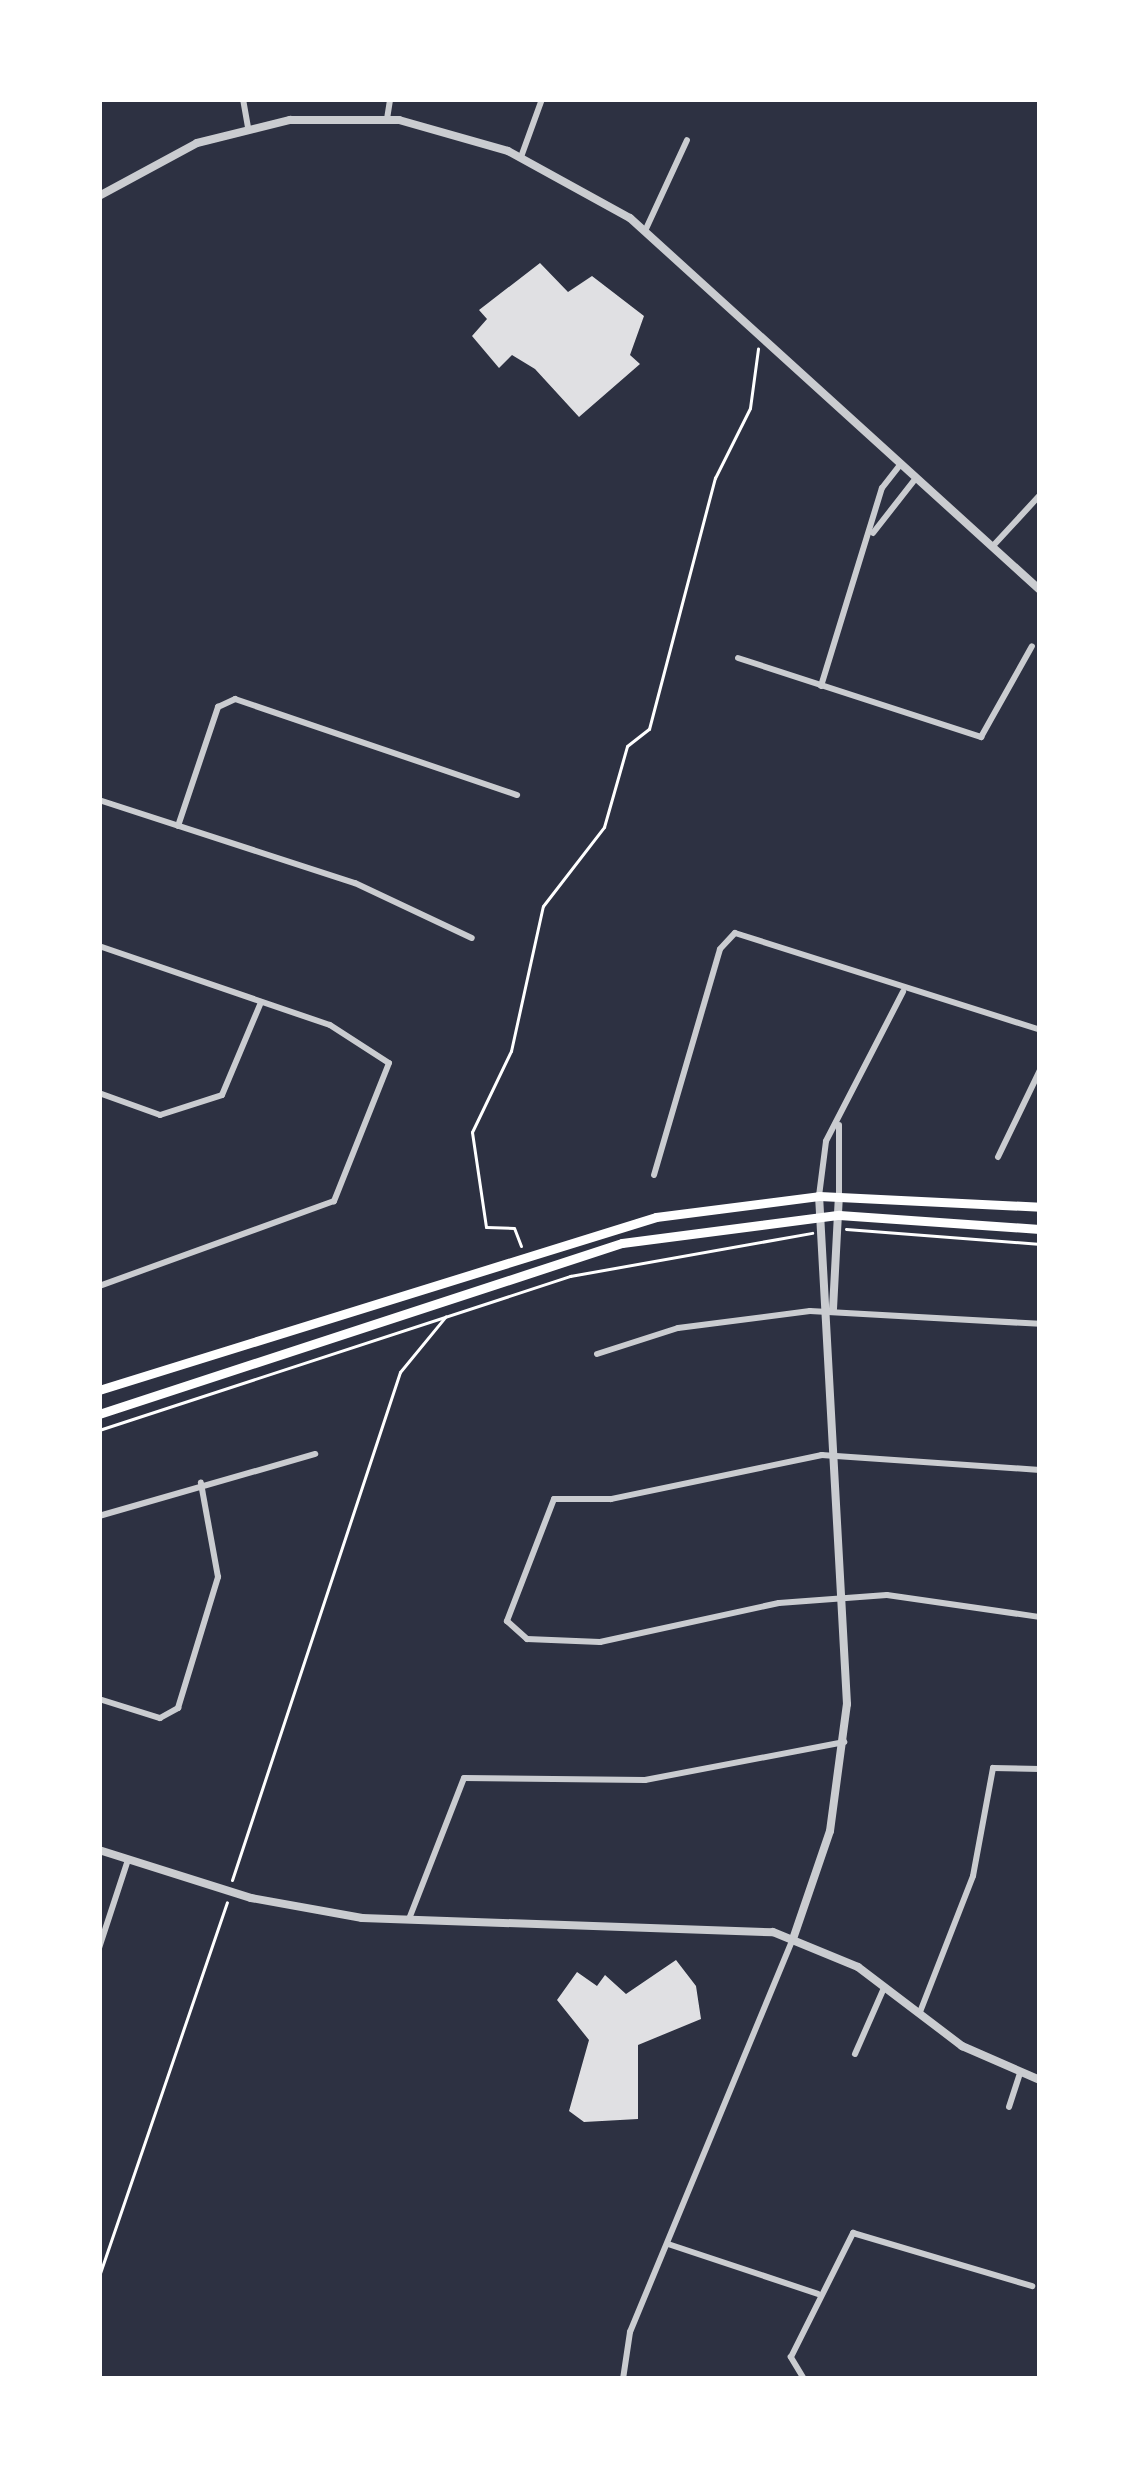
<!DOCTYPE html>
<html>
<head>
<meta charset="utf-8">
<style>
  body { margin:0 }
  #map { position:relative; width:1139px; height:2478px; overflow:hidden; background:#2d3142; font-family:"Roboto Condensed",sans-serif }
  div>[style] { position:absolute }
  .building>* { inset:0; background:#e0e0e3 }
  .path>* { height:3px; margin:-1.5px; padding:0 1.5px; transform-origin:1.5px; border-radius:1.5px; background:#fff }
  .minor>* { height:6px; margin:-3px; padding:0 3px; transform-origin:3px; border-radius:3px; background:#caccd0 }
  .tertiary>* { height:8px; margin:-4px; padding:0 4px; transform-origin:4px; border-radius:4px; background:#caccd0 }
  .secondary>* { height:9px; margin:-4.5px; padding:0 4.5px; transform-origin:4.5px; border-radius:4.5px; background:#fff }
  span { translate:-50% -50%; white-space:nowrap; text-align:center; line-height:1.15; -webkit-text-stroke:12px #fff; paint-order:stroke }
  .frame { position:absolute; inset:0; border:102px solid #fff; pointer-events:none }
</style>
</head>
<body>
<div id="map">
  <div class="building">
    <i style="clip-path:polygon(540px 263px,568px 292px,592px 276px,644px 316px,630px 355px,640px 364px,579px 417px,535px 369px,512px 355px,499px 368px,472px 336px,487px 319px,479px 310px)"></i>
    <i style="clip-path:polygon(676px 1960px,696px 1986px,701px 2019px,638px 2045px,638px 2119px,584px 2122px,569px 2111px,589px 2040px,557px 2000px,577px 1972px,597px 1986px,605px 1975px,626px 1994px)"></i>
  </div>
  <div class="path">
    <i style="left:846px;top:1229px;width:195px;rotate:4.4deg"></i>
    <i style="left:521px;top:1246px;width:19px;rotate:-111deg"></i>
    <i style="left:514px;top:1228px;width:28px;rotate:-178deg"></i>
    <i style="left:486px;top:1227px;width:96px;rotate:-98.4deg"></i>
    <i style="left:472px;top:1132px;width:90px;rotate:-64.3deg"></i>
    <i style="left:511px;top:1051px;width:148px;rotate:-77.6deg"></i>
    <i style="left:543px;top:906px;width:100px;rotate:-52.3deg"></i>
    <i style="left:604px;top:827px;width:84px;rotate:-74.1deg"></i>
    <i style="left:627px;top:746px;width:28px;rotate:-38deg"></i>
    <i style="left:649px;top:729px;width:260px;rotate:-75.3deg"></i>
    <i style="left:715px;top:478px;width:78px;rotate:-63.4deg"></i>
    <i style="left:750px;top:408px;width:60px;rotate:-82.3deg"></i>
    <i style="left:99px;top:1430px;width:496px;rotate:-18.1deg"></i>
    <i style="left:570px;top:1276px;width:246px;rotate:-10.1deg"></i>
    <i style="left:232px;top:1880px;width:535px;rotate:-71.7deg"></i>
    <i style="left:400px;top:1372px;width:72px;rotate:-50.6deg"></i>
    <i style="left:99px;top:2276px;width:395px;rotate:-71.1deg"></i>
  </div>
  <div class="minor">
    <i style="left:243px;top:99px;width:28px;rotate:80deg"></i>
    <i style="left:387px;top:119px;width:20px;rotate:-81deg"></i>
    <i style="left:521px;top:157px;width:62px;rotate:-70.1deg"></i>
    <i style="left:645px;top:231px;width:100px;rotate:-65.2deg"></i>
    <i style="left:873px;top:533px;width:70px;rotate:-52deg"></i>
    <i style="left:992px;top:547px;width:71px;rotate:-47.3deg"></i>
    <i style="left:738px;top:658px;width:256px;rotate:18deg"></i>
    <i style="left:981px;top:737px;width:104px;rotate:-60.7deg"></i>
    <i style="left:821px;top:686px;width:207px;rotate:-72.9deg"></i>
    <i style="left:882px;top:488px;width:29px;rotate:-52deg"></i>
    <i style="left:99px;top:800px;width:269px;rotate:18deg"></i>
    <i style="left:355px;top:883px;width:129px;rotate:25.2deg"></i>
    <i style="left:99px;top:815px;width:105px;rotate:90deg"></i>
    <i style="left:178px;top:826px;width:126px;rotate:-71.4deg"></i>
    <i style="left:218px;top:707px;width:19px;rotate:-25deg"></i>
    <i style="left:235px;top:699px;width:298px;rotate:18.8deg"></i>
    <i style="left:99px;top:946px;width:244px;rotate:18.9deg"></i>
    <i style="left:330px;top:1025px;width:70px;rotate:32.8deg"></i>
    <i style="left:389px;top:1063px;width:149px;rotate:111.7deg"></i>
    <i style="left:334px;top:1201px;width:250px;rotate:160.1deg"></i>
    <i style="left:99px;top:1093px;width:65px;rotate:19.8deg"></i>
    <i style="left:160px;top:1115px;width:65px;rotate:-17.9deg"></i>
    <i style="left:222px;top:1095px;width:101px;rotate:-67.2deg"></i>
    <i style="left:839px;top:1125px;width:71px;rotate:90deg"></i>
    <i style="left:998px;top:1157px;width:97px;rotate:-64.2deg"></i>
    <i style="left:654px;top:1175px;width:235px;rotate:-73.7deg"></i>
    <i style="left:720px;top:949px;width:22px;rotate:-47deg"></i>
    <i style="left:735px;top:933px;width:320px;rotate:17.6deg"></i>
    <i style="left:819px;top:1196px;width:55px;rotate:-82.7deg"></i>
    <i style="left:826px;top:1141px;width:168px;rotate:-62.7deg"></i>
    <i style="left:597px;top:1354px;width:85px;rotate:-17.8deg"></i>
    <i style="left:678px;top:1328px;width:133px;rotate:-7.3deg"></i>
    <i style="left:810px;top:1311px;width:230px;rotate:3.2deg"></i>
    <i style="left:1040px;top:1470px;width:219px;rotate:-176.1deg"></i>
    <i style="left:822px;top:1455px;width:216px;rotate:168.2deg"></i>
    <i style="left:611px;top:1499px;width:57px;rotate:180deg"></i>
    <i style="left:554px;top:1499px;width:131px;rotate:111.1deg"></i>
    <i style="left:507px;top:1621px;width:27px;rotate:42deg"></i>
    <i style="left:527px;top:1639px;width:73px;rotate:2.4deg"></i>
    <i style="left:600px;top:1642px;width:183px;rotate:-12.3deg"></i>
    <i style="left:779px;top:1603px;width:108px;rotate:-4.2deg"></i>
    <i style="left:887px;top:1595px;width:155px;rotate:8.2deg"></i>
    <i style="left:99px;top:1516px;width:225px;rotate:-16deg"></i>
    <i style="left:99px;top:1699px;width:64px;rotate:17.3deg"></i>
    <i style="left:160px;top:1718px;width:21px;rotate:-29deg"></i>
    <i style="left:178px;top:1708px;width:137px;rotate:-73deg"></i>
    <i style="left:218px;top:1577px;width:96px;rotate:-100.3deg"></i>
    <i style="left:409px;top:1919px;width:151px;rotate:-68.7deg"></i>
    <i style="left:464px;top:1778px;width:181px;rotate:0.6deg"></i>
    <i style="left:645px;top:1780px;width:203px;rotate:-10.8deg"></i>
    <i style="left:99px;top:1948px;width:93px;rotate:-71.8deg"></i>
    <i style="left:920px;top:2012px;width:146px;rotate:-68.7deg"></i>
    <i style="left:973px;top:1876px;width:110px;rotate:-79.5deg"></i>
    <i style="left:993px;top:1768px;width:47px;rotate:1.2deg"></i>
    <i style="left:855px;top:2054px;width:72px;rotate:-66.3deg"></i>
    <i style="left:1009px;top:2107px;width:35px;rotate:-72deg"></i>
    <i style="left:668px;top:2244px;width:158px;rotate:18.4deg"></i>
    <i style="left:267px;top:2379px;width:13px"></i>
    <i style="left:623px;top:2379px;width:48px;rotate:-81.5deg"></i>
    <i style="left:630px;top:2332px;width:425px;rotate:-67.5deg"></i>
    <i style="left:804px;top:2379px;width:26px;rotate:-121deg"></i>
    <i style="left:791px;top:2357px;width:139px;rotate:-63.4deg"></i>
    <i style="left:853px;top:2233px;width:187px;rotate:16.5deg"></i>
  </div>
  <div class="tertiary">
    <i style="left:99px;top:196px;width:111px;rotate:-28.4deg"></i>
    <i style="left:197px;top:143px;width:96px;rotate:-13.9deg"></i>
    <i style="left:290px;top:120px;width:109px"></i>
    <i style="left:399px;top:120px;width:113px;rotate:15.9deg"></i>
    <i style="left:508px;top:151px;width:139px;rotate:28.8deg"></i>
    <i style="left:630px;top:218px;width:554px;rotate:42.22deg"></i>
    <i style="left:833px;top:1309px;width:113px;rotate:-87deg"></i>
    <i style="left:99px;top:1850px;width:159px;rotate:17.5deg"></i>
    <i style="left:251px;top:1898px;width:113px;rotate:10.2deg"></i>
    <i style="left:362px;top:1918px;width:411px;rotate:2deg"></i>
    <i style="left:773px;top:1932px;width:92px;rotate:22.4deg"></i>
    <i style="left:858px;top:1967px;width:131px;rotate:37.2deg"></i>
    <i style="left:962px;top:2046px;width:85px;rotate:23.6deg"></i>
    <i style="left:793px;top:1939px;width:114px;rotate:-71.1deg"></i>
    <i style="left:830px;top:1831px;width:128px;rotate:-82.4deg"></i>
    <i style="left:847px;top:1704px;width:509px;rotate:-93.15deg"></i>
  </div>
  <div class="secondary">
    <i style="left:99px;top:1390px;width:583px;rotate:-17.25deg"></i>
    <i style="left:656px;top:1217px;width:164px;rotate:-7.3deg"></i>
    <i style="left:819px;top:1196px;width:221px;rotate:2.8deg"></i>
    <i style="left:99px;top:1414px;width:550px;rotate:-18.11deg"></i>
    <i style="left:622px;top:1243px;width:219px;rotate:-7.4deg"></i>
    <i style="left:839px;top:1215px;width:201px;rotate:4deg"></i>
  </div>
  <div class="frame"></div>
</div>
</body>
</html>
